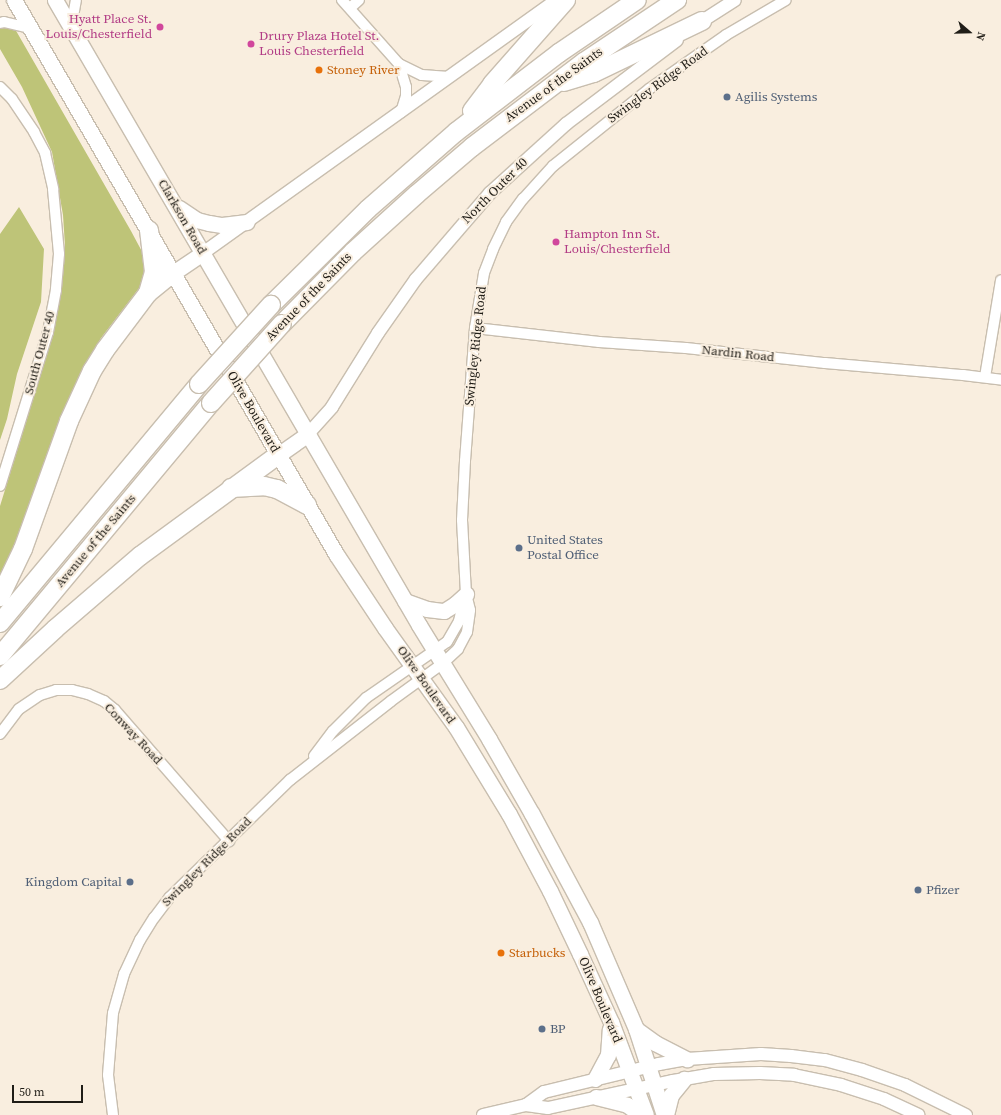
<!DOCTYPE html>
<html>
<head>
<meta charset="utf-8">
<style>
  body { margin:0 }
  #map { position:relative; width:1001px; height:1115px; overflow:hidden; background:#f9eedf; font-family:"Source Serif 4",serif }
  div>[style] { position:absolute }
  .green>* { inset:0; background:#bec478 }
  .roads { filter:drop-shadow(1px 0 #c8beaf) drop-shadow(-1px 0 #c8beaf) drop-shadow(0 1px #c8beaf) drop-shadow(0 -1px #c8beaf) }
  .minor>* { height:10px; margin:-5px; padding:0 5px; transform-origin:5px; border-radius:5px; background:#fff }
  .tertiary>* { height:12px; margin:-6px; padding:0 6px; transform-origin:6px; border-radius:6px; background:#fff }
  .primary>* { height:15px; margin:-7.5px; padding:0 7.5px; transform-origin:7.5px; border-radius:7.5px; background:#fff }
  .motorway>* { height:18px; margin:-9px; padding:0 9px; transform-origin:9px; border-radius:9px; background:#fff }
  .bridges { filter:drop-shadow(1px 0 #c8beaf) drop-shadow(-1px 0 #c8beaf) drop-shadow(0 1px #c8beaf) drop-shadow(0 -1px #c8beaf) }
  .motorway-bridge>* { height:18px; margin:-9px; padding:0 9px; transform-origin:9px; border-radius:9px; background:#fff }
  .dots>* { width:11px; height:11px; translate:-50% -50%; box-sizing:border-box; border:2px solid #f9eedf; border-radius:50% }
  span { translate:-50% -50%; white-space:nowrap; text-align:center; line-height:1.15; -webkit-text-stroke:4px #f9eedf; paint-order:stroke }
  .hotel-label { font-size:13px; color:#b23c85 }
  .right { translate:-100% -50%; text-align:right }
  .left { translate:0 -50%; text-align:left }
  .food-label { font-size:13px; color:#c56008 }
  .street-label { font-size:13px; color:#201d17 }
  .service-label { font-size:13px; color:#4e5e75 }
  .north { position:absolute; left:949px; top:12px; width:40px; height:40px; -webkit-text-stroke:3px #f9eedf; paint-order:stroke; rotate:110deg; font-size:11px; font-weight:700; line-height:16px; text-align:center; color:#201d17 }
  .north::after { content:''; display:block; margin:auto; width:14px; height:18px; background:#201d17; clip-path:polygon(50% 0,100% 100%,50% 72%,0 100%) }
  .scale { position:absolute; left:12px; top:1085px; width:71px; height:18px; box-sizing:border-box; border:2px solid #201d17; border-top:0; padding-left:5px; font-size:12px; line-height:14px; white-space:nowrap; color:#201d17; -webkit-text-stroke:3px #f9eedf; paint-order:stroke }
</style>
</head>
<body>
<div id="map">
  <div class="green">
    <i style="clip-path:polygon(0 21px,11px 22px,131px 231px,146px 259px,147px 271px,143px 283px,101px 338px,82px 372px,50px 446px,22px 533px,0 582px,0 506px,52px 338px,61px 291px,65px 246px,63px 215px,52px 152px,22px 87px,0 49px)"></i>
    <i style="clip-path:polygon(19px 207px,44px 249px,41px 302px,17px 374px,7px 419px,0 440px,0 234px)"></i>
  </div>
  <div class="roads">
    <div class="minor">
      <i style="left:342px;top:0;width:86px;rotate:48.3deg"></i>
      <i style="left:399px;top:64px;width:24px;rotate:73deg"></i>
      <i style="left:406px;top:87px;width:9px;rotate:90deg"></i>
      <i style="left:406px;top:96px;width:17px;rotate:107deg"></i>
      <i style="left:350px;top:8px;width:12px;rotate:-42deg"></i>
      <i style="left:0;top:23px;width:4px;rotate:-14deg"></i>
      <i style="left:4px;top:22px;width:28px;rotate:13deg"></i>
      <i style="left:71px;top:28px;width:28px;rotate:-80deg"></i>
      <i style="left:399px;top:64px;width:25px;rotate:26deg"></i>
      <i style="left:422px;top:75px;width:27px;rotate:4deg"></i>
      <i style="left:0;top:87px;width:17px;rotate:45deg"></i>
      <i style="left:12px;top:99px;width:40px;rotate:56deg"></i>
      <i style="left:34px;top:132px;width:24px;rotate:62deg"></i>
      <i style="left:45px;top:153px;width:37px;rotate:77deg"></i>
      <i style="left:53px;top:189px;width:65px;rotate:84.7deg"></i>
      <i style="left:59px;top:254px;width:36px;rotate:95deg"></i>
      <i style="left:56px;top:290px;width:43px;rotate:100.8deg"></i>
      <i style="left:48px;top:332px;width:161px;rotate:107.3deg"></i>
      <i style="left:475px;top:328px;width:125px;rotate:6.4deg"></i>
      <i style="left:599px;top:342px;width:87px;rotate:3.9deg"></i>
      <i style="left:686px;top:348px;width:140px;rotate:6.2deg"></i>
      <i style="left:825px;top:363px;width:139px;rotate:5deg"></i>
      <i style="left:963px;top:375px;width:38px;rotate:7deg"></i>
      <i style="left:985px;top:377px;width:98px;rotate:-80.6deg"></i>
      <i style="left:0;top:734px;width:31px;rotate:-53deg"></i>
      <i style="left:19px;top:709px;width:25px;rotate:-34deg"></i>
      <i style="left:40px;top:695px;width:17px;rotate:-17deg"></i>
      <i style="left:56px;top:690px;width:16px"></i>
      <i style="left:72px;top:690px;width:16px;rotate:14deg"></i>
      <i style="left:88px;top:694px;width:17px;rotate:24deg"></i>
      <i style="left:104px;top:701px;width:14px;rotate:39deg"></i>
      <i style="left:115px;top:710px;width:174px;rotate:49deg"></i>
      <i style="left:314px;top:756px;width:31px;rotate:-53deg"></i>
      <i style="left:333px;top:731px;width:47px;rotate:-45deg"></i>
      <i style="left:366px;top:698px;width:98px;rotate:-34.7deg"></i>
      <i style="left:447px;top:642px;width:24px;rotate:-60deg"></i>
      <i style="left:459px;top:621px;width:26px;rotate:-77deg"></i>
      <i style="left:113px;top:1115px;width:40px;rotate:-97.1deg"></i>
      <i style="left:108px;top:1075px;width:62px;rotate:-85.4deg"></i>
      <i style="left:113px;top:1013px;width:41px;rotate:-74.2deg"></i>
      <i style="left:124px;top:974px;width:38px;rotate:-65deg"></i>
      <i style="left:140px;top:940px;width:26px;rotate:-58deg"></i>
      <i style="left:154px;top:918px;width:26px;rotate:-53deg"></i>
      <i style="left:170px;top:897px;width:168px;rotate:-44.3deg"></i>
      <i style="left:290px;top:780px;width:128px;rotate:-38deg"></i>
      <i style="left:391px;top:701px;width:63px;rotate:-36deg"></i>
      <i style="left:442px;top:664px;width:22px;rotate:-43deg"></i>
      <i style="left:458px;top:649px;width:19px;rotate:-62deg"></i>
      <i style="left:467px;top:632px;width:22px;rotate:-82deg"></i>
      <i style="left:470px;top:610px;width:16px;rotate:-104deg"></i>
      <i style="left:466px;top:594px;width:74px;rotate:-93.1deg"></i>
      <i style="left:462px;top:520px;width:59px;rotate:-87.1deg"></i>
      <i style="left:465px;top:461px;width:133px;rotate:-85.7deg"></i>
      <i style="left:475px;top:328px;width:56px;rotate:-80.7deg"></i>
      <i style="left:484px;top:273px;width:26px;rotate:-69deg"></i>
      <i style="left:493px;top:249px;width:30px;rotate:-64deg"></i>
      <i style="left:506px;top:222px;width:29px;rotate:-54deg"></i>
      <i style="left:523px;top:199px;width:45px;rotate:-47.7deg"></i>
      <i style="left:553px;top:166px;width:123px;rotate:-38.7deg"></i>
      <i style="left:649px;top:89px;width:94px;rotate:-35deg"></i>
      <i style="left:726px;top:35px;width:69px;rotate:-30.3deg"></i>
    </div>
    <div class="tertiary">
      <i style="left:696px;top:25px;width:46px;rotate:-32.7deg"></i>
      <i style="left:203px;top:253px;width:434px;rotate:-35.6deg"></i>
      <i style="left:308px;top:434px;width:36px;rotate:-48deg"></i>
      <i style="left:332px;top:407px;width:87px;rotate:-58.1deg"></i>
      <i style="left:378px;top:333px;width:66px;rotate:-54.9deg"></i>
      <i style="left:416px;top:279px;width:113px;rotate:-49.3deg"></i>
      <i style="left:490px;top:193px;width:103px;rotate:-42.2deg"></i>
      <i style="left:566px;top:124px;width:139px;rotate:-37.1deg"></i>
      <i style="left:526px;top:1105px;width:22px;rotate:8deg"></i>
      <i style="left:548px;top:1108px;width:128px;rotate:-12.2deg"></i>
      <i style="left:673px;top:1081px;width:42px;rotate:-9.7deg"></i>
      <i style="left:714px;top:1074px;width:46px;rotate:-1.2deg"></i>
      <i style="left:760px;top:1073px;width:34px;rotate:3deg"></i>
      <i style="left:794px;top:1075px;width:48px;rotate:12deg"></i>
      <i style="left:841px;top:1085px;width:45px;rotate:18deg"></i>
      <i style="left:884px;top:1099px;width:38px;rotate:25deg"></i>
      <i style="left:483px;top:1115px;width:44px;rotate:-13.1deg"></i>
      <i style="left:526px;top:1105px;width:22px;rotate:-36deg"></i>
      <i style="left:544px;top:1092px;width:118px;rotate:-13.7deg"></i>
      <i style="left:659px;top:1064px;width:28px;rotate:-10deg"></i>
      <i style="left:687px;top:1059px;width:74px;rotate:-3.9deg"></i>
      <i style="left:761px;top:1054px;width:30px;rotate:4deg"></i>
      <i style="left:791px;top:1056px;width:34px;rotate:7deg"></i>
      <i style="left:825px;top:1060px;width:38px;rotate:15deg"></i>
      <i style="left:862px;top:1070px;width:46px;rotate:19.2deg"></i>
      <i style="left:905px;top:1085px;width:68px;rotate:26.2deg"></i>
    </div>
    <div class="primary">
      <i style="left:14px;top:0;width:641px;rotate:59.83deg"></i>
      <i style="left:336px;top:554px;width:89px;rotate:56.5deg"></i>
      <i style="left:385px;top:628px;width:122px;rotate:54.4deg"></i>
      <i style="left:456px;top:727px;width:102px;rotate:58.7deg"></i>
      <i style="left:509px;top:814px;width:87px;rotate:62deg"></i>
      <i style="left:550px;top:891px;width:70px;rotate:64.5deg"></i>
      <i style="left:580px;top:954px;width:75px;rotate:65.5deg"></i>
      <i style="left:611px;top:1022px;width:99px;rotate:69.4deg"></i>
      <i style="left:55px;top:0;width:723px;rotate:59.78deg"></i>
      <i style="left:419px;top:625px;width:134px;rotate:58.4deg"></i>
      <i style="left:489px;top:739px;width:86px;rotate:60.2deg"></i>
      <i style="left:532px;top:814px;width:123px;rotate:61.8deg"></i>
      <i style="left:590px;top:922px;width:116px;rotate:66.7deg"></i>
      <i style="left:636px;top:1029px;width:90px;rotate:72deg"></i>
      <i style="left:179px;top:208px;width:22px;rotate:34deg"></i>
      <i style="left:197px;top:220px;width:12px;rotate:14deg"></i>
      <i style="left:209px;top:223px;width:13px;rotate:9deg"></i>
      <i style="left:222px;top:225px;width:25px;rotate:-7deg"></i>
      <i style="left:173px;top:273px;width:36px;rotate:-34deg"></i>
      <i style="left:278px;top:455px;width:37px;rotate:-35deg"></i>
      <i style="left:405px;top:601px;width:23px;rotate:20deg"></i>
      <i style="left:427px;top:609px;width:17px;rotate:7deg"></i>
      <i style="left:444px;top:611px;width:13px;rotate:-32deg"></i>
      <i style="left:455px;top:604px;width:15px;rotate:-42deg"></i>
      <i style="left:636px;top:1029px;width:24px;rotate:36deg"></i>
      <i style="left:655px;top:1043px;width:36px;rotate:27deg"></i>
      <i style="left:595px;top:1079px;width:27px;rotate:-62deg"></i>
      <i style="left:608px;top:1055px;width:26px;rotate:-86deg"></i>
      <i style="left:596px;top:1097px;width:32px;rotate:14deg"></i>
      <i style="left:627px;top:1105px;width:17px;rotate:36deg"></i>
      <i style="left:666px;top:1115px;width:21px;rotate:-76deg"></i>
      <i style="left:671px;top:1095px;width:21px;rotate:-51deg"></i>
    </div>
    <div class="motorway">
      <i style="left:564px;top:82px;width:31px;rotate:-17deg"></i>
      <i style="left:594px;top:73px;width:120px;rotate:-25.7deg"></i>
      <i style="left:472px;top:111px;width:34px;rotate:-53deg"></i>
      <i style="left:492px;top:84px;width:112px;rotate:-48.6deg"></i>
      <i style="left:148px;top:293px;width:22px;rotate:-74deg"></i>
      <i style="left:154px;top:272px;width:42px;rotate:-96.8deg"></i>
      <i style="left:271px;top:305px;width:136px;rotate:-44.7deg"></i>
      <i style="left:368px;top:209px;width:117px;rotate:-41.2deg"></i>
      <i style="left:456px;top:132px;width:130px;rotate:-37.5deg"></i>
      <i style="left:559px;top:53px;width:94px;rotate:-34.2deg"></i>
      <i style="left:282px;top:324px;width:101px;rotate:-45.4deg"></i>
      <i style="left:353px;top:252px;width:86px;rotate:-42.2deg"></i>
      <i style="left:417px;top:194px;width:72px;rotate:-40.5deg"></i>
      <i style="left:472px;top:147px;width:141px;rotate:-37.2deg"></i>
      <i style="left:584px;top:62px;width:112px;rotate:-33.7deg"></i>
      <i style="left:231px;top:488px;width:33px;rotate:-3deg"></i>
      <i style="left:264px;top:486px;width:13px;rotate:13deg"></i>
      <i style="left:277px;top:489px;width:34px;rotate:28deg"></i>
      <i style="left:0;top:597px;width:53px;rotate:-64.4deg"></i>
      <i style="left:23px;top:549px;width:136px;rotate:-70.2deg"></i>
      <i style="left:69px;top:421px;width:55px;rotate:-65.3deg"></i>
      <i style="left:92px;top:371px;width:25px;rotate:-58deg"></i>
      <i style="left:105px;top:350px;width:71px;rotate:-53deg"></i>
      <i style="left:148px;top:293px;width:32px;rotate:-39deg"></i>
      <i style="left:0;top:623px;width:311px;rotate:-50.2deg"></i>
      <i style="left:0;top:656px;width:329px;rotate:-50.2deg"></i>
      <i style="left:0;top:680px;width:75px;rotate:-42.8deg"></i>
      <i style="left:55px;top:629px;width:112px;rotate:-40.7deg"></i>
      <i style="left:140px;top:556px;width:171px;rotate:-36.2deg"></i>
    </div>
  </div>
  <div class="bridges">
    <div class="motorway-bridge">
      <i style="left:199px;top:384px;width:107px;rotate:-47.7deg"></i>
      <i style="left:211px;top:403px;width:106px;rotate:-48.1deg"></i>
    </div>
  </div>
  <div class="dots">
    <i style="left:160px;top:27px;background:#d1479c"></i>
    <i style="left:251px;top:44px;background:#d1479c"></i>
    <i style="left:319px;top:70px;background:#e8710a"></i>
    <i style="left:727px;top:97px;background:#5c6f8a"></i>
    <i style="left:556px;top:242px;background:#d1479c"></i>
    <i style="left:519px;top:548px;background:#5c6f8a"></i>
    <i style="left:130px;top:882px;background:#5c6f8a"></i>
    <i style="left:918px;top:890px;background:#5c6f8a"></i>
    <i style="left:501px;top:953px;background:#e8710a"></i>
    <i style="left:542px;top:1029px;background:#5c6f8a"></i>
  </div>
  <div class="hotel-label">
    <span class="right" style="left:152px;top:27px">Hyatt Place St.<br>Louis/Chesterfield</span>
    <span class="left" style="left:259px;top:44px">Drury Plaza Hotel St.<br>Louis Chesterfield</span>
    <span class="left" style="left:564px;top:242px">Hampton Inn St.<br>Louis/Chesterfield</span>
  </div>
  <div class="food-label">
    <span class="left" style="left:327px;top:70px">Stoney River</span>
    <span class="left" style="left:509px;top:953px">Starbucks</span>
  </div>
  <div class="street-label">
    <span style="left:554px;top:85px;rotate:-36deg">Avenue of the Saints</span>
    <span style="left:658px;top:85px;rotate:-36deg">Swingley Ridge Road</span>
    <span style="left:495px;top:191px;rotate:-45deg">North Outer 40</span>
    <span style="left:182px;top:217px;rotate:60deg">Clarkson Road</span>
    <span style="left:309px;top:297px;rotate:-46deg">Avenue of the Saints</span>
    <span style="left:476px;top:346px;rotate:-84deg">Swingley Ridge Road</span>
    <span style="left:40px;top:353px;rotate:-75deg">South Outer 40</span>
    <span style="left:738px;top:354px;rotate:6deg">Nardin Road</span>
    <span style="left:253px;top:412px;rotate:60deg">Olive Boulevard</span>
    <span style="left:96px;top:541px;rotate:-50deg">Avenue of the Saints</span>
    <span style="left:426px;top:685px;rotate:55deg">Olive Boulevard</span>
    <span style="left:133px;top:734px;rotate:47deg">Conway Road</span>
    <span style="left:207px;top:862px;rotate:-45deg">Swingley Ridge Road</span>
    <span style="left:600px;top:1000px;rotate:67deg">Olive Boulevard</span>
  </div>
  <div class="service-label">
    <span class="left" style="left:735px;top:97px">Agilis Systems</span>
    <span class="left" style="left:527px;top:548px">United States<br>Postal Office</span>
    <span class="right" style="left:122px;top:882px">Kingdom Capital</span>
    <span class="left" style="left:926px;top:890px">Pfizer</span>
    <span class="left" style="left:550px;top:1029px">BP</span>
  </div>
  <div class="north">N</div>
  <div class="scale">50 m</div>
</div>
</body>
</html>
